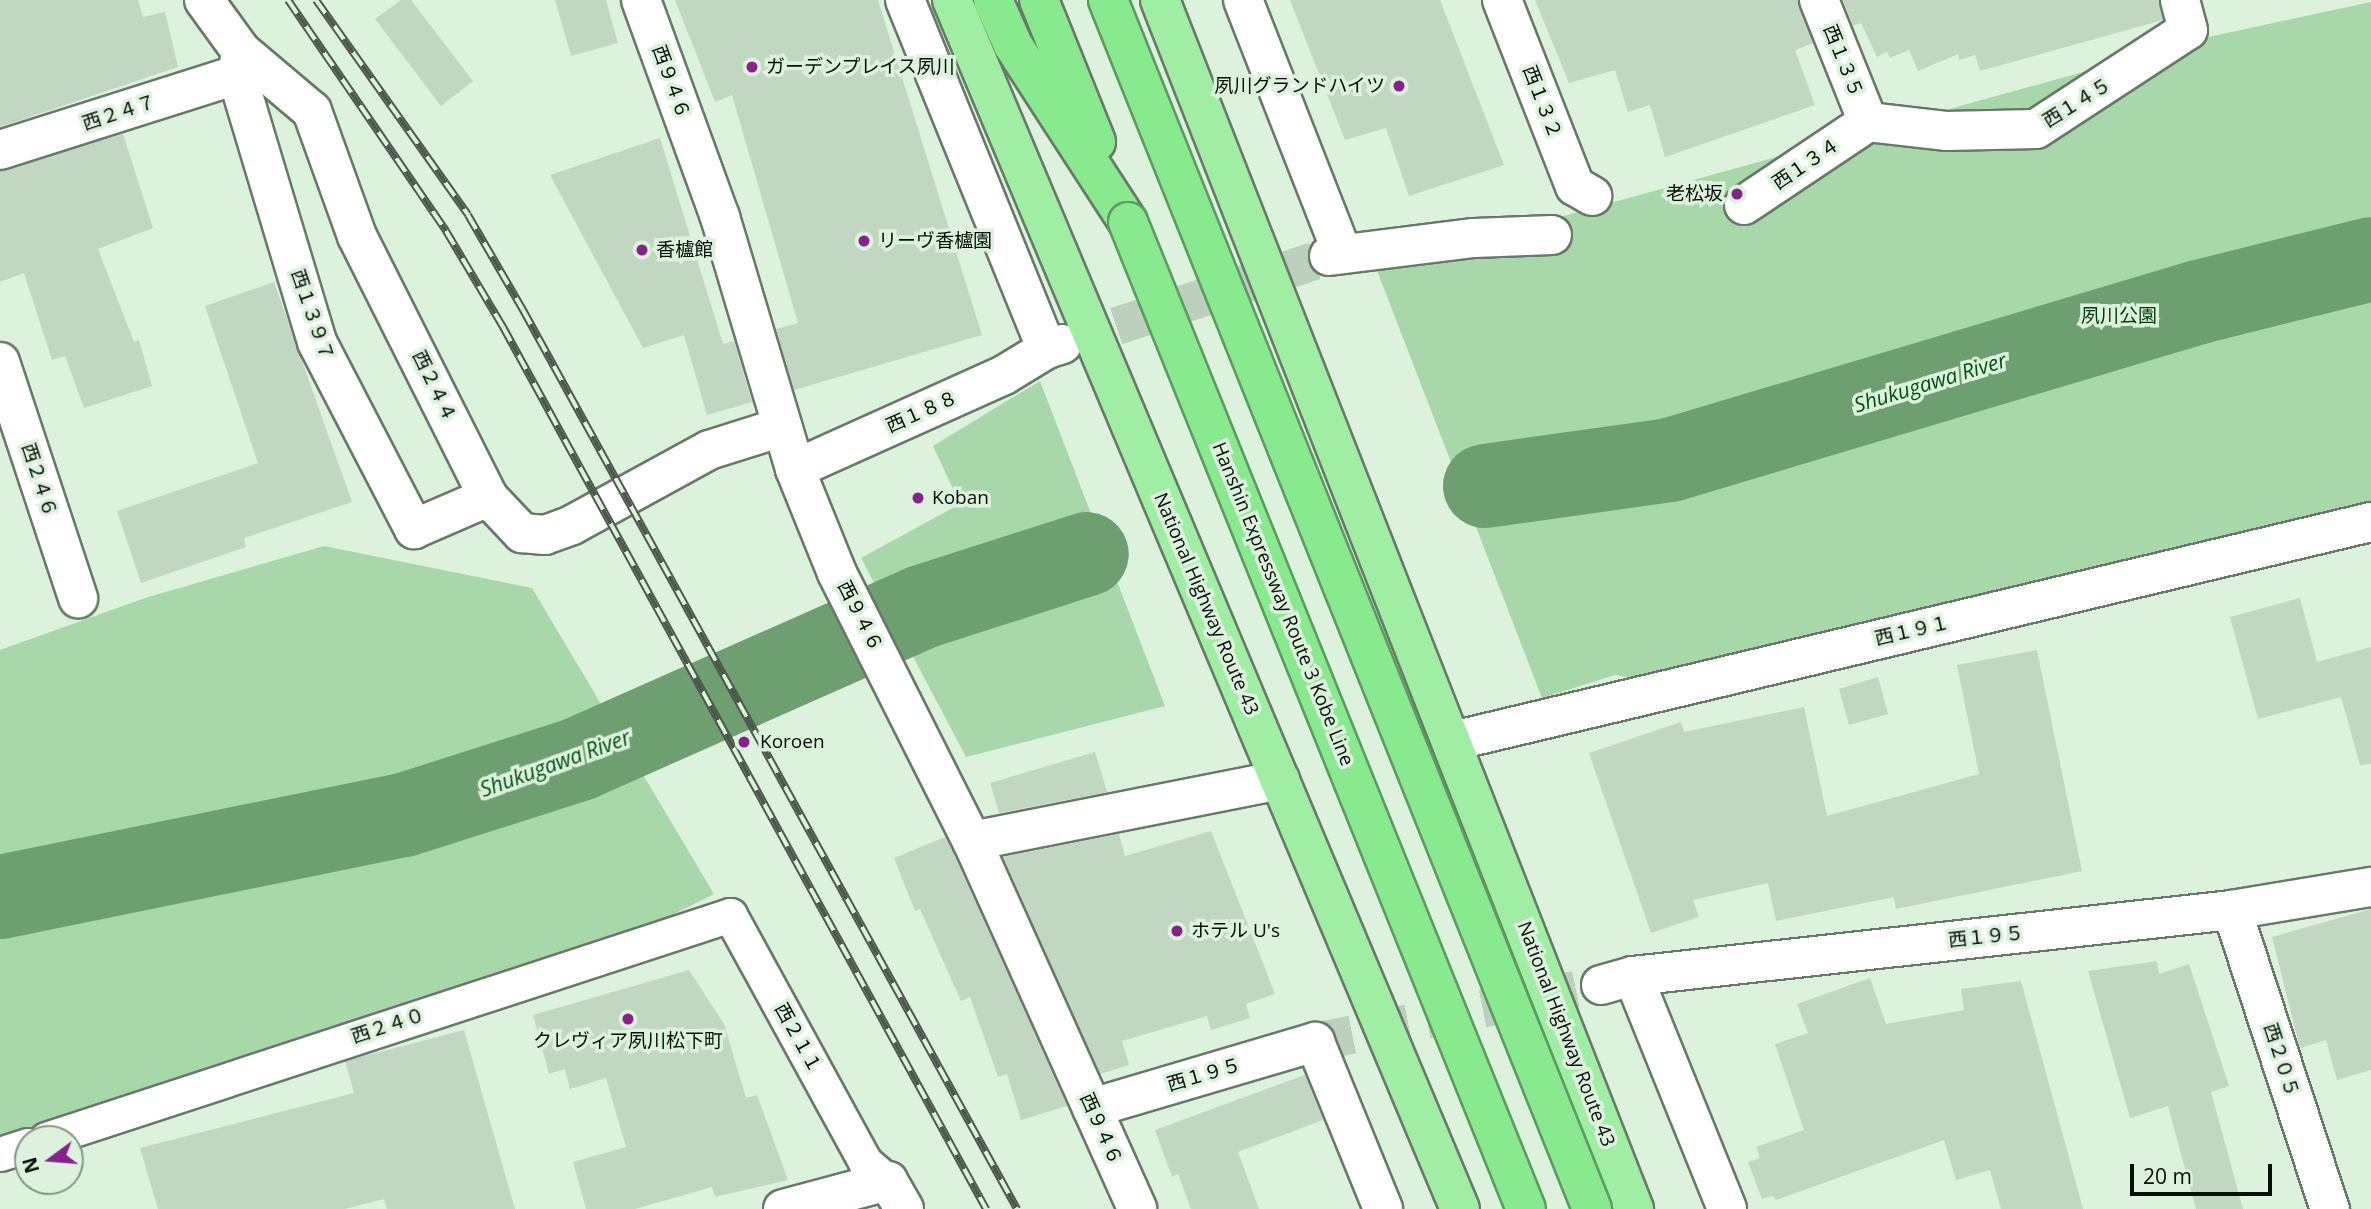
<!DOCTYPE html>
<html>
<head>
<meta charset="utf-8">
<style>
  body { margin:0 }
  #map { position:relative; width:2371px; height:1209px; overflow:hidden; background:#dcf2dd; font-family:"Open Sans","Noto Sans JP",sans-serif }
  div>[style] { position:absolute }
  .green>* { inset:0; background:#a8d7a9 }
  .river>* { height:84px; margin:-42px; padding:0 42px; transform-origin:42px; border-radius:42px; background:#6e9f70 }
  .building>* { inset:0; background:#c2d7c2 }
  .minor-tunnel>* { height:38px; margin-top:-19px; transform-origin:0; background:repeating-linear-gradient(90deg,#bcd0bd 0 38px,transparent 0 57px) }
  .roads { filter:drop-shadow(2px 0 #677a67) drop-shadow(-2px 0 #677a67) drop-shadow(0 2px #677a67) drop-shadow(0 -2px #677a67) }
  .pedestrian>* { height:33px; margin:-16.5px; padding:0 16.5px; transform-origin:16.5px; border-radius:16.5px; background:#fff }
  .minor>* { height:38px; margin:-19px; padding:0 19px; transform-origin:19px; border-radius:19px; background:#fff }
  .tertiary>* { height:38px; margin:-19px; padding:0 19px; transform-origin:19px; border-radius:19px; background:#fff }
  .trunk>* { height:38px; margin:-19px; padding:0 19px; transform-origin:19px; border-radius:19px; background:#a0eea4 }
  .motorway>* { height:38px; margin:-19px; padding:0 19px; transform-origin:19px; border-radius:19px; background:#88e98e }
  .rail>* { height:8px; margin-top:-4px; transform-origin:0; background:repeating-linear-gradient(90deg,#dcf2dd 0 16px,#4d584d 0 32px); box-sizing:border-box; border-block:2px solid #4d584d }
  .bridges { filter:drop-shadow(2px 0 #5b9c5f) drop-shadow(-2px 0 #5b9c5f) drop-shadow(0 2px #5b9c5f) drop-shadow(0 -2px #5b9c5f) }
  .motorway-bridge>* { height:38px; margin:-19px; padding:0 19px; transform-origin:19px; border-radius:19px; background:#88e98e }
  .dots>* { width:19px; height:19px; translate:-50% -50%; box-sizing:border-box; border:4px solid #dcf2dd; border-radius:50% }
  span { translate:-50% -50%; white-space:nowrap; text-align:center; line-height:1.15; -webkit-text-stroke:7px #dcf2dd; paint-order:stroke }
  .street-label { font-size:19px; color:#070d07 }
  .poi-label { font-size:19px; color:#070d07 }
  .left { translate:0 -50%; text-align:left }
  .right { translate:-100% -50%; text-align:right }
  .park-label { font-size:19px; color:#003a0b }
  .water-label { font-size:21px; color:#005113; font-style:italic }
  .north { position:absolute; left:14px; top:1125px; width:70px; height:70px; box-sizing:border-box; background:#dcf2dd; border:2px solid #879687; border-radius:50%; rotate:254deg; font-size:19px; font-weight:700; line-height:28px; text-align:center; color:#070d07 }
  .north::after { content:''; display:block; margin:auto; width:24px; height:32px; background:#85228b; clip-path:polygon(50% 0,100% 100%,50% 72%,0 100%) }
  .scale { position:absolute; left:2130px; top:1164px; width:142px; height:32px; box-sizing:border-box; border:4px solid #070d07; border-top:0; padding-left:9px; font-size:21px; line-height:24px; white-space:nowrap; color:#070d07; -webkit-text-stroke:5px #dcf2dd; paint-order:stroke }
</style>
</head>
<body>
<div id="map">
  <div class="green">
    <i style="clip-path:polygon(2371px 2px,2371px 507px,1662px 683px,1615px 675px,1542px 698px,1376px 268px,2213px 36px)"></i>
    <i style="clip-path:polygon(1040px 381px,1165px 706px,966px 757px,861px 558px,960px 504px,933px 446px)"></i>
    <i style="clip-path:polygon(324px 546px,532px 588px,714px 894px,668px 917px,0 1144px,0 650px,145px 598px)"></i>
  </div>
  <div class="river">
    <i style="left:1485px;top:486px;width:187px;rotate:-8deg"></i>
    <i style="left:1670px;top:460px;width:552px;rotate:-16.63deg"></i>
    <i style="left:2199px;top:302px;width:177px;rotate:-14deg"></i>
    <i style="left:0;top:897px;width:412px;rotate:-11.5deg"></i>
    <i style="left:404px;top:815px;width:184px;rotate:-17.7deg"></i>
    <i style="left:579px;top:759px;width:375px;rotate:-23.9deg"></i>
    <i style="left:922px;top:607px;width:173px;rotate:-17.8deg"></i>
  </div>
  <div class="building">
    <i style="clip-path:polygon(0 0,138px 0,143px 17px,165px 12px,178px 67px,0 127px)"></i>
    <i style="clip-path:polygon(401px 0,411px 0,473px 81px,441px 106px,375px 19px)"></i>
    <i style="clip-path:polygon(555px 0,606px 0,618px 43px,571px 56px)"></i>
    <i style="clip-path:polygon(675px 0,878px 0,982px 335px,794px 390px,776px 329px,798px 323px,732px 95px,715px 102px)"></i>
    <i style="clip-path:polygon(1290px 0,1440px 0,1504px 165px,1409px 196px,1386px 128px,1345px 140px)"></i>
    <i style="clip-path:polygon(1535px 0,1798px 0,1813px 43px,1795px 50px,1815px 105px,1665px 157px,1650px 105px,1628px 112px,1615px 70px,1569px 83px)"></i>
    <i style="clip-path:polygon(1843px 0,2159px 0,2163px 20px,1980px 71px,1975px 55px,1959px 60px,1958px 54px,1918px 71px,1909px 50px,1890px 58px,1887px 52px,1877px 57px,1861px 23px,1853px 26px)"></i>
    <i style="clip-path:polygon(123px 134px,153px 228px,98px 249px,134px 342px,139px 340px,152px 386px,84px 408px,65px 356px,52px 360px,24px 273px,0 282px,0 171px)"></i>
    <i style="clip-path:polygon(660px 138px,723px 344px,734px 341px,752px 402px,707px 415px,684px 335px,643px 348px,550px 175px)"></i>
    <i style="clip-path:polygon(274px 282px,352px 502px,244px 538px,246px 547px,141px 583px,117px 511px,258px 463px,205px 306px)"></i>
    <i style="clip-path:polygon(2300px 598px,2317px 662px,2371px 647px,2371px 764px,2360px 765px,2341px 697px,2258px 719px,2230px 617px)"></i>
    <i style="clip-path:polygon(2037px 650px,2082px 871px,1896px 909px,1894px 897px,1776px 921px,1768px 883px,1693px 900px,1699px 917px,1651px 933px,1589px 753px,1681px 722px,1684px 732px,1804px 707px,1827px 816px,1979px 774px,1957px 665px)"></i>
    <i style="clip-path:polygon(1878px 677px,1888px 714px,1849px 725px,1839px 689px)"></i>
    <i style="clip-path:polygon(1095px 752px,1107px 792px,999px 813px,990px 783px)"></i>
    <i style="clip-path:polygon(1211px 831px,1275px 994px,1246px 1004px,1250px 1018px,1211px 1030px,1207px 1016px,1122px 1041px,1129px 1065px,1100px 1074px,1003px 857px,1119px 834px,1125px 856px)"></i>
    <i style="clip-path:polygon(945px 837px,952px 850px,1067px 1106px,1021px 1120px,1007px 1074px,998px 1077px,970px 997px,961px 1001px,920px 909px,915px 911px,894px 858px)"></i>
    <i style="clip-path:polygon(2371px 909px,2371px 1070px,2337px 1080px,2326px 1040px,2300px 1048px,2272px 937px)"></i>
    <i style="clip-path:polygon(2157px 961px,2159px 974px,2189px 964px,2229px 1086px,2211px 1092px,2243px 1209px,2196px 1209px,2168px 1106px,2130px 1118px,2088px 971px)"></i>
    <i style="clip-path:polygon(689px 970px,724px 1024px,746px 1098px,757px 1095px,788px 1180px,715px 1197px,712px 1187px,635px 1209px,586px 1209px,573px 1162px,626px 1147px,606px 1078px,570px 1089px,565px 1069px,549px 1074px,533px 1015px)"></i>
    <i style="clip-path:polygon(1870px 978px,1886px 1024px,1964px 1010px,1961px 989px,2021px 981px,2083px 1209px,2001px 1209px,1990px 1170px,1956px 1180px,1944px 1140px,1776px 1200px,1773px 1196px,1762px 1199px,1748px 1162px,1760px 1158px,1756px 1147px,1804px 1130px,1775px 1044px,1808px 1033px,1797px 1004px)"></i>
    <i style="clip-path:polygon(464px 1030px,515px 1209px,387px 1209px,384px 1199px,345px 1209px,158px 1209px,140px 1148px,354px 1093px,345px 1061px)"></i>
    <i style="clip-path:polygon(1305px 1075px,1323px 1120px,1238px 1152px,1259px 1209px,1191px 1209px,1178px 1174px,1172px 1177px,1155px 1130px)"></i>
  </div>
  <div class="minor-tunnel">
    <i style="left:1062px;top:344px;width:281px;rotate:-18.2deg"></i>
    <i style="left:1315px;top:1042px;width:292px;rotate:-11.3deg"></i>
  </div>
  <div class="roads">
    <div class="pedestrian">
      <i style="left:46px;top:1139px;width:720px;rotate:-18.13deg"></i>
      <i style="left:730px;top:915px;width:281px;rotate:61.3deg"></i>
      <i style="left:865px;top:1162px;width:30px;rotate:40deg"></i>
      <i style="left:0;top:1154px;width:29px;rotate:-18deg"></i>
    </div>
    <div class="minor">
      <i style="left:204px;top:0;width:63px;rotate:54deg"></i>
      <i style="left:241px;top:51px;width:93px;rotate:40.2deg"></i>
      <i style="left:312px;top:111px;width:133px;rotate:70.2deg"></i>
      <i style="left:357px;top:236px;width:292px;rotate:63.3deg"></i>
      <i style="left:488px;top:497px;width:50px;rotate:46.6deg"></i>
      <i style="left:522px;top:533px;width:23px;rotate:5deg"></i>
      <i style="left:545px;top:535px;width:29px;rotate:-20deg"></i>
      <i style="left:572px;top:525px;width:156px;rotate:-28.7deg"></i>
      <i style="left:709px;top:450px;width:77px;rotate:-17.5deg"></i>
      <i style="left:641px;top:0;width:231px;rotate:70deg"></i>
      <i style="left:720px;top:217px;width:263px;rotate:73.4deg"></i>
      <i style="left:795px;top:469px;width:112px;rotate:68deg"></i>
      <i style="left:837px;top:573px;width:300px;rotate:63.3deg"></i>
      <i style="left:972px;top:841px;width:403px;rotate:65.8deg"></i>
      <i style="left:905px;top:0;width:377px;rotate:67.9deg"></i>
      <i style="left:1047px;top:349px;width:16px;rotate:-18deg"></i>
      <i style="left:1243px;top:0;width:272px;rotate:68.6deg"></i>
      <i style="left:1502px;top:0;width:200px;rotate:68.6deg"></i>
      <i style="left:1575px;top:186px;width:20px;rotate:30deg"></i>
      <i style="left:1819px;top:0;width:131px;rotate:68.1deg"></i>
      <i style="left:241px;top:51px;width:24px;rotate:99deg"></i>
      <i style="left:237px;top:75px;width:279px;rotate:73.3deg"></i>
      <i style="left:317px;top:342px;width:211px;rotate:62.6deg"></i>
      <i style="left:414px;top:529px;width:81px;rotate:-23.4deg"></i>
      <i style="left:1868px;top:122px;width:80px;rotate:6.5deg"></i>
      <i style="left:1947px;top:131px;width:89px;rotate:-1.3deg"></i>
      <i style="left:2036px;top:129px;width:181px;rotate:-33.1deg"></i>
      <i style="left:2188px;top:30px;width:31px;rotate:-105deg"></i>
      <i style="left:0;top:150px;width:249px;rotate:-17.6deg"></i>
      <i style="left:1744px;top:205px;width:149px;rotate:-33.8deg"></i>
      <i style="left:1329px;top:256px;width:146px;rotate:-7.1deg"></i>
      <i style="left:1474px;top:238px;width:78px;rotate:-2.2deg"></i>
      <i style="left:0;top:362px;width:249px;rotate:71.7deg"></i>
      <i style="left:1453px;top:741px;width:944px;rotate:-13.42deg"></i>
      <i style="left:972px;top:841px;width:314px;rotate:-11.2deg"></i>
      <i style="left:2232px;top:910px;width:315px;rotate:71.9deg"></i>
      <i style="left:1633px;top:976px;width:251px;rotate:68deg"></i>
      <i style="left:1601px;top:985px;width:33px;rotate:-16deg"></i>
      <i style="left:1633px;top:976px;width:603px;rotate:-6.29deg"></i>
      <i style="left:2232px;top:910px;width:141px;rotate:-9.4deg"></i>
      <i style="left:1092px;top:1108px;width:233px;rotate:-16.5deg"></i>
      <i style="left:1315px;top:1042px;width:180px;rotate:67.8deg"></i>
      <i style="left:783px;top:1209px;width:109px;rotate:-14.9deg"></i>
      <i style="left:888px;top:1181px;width:32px;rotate:60deg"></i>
    </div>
    <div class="tertiary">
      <i style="left:795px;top:469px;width:229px;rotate:-24.2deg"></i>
      <i style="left:1004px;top:375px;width:50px;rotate:-31.2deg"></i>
    </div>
    <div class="trunk">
      <i style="left:952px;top:0;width:1311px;rotate:67.21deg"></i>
      <i style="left:1160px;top:0;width:1299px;rotate:68.59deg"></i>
    </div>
    <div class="motorway">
      <i style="left:993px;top:0;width:49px;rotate:66deg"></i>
      <i style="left:1013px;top:45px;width:211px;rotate:57deg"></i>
      <i style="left:1039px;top:0;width:153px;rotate:68.1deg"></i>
    </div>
  </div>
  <div class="rail">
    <i style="left:288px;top:0;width:280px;rotate:55.6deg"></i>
    <i style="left:446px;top:231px;width:112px;rotate:59.3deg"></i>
    <i style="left:503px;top:327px;width:1006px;rotate:61.29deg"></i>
    <i style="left:316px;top:0;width:263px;rotate:54.7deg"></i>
    <i style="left:468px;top:215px;width:110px;rotate:59.9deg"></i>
    <i style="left:523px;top:310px;width:1026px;rotate:61.21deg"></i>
  </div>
  <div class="bridges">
    <div class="motorway-bridge">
      <i style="left:1108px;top:0;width:1302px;rotate:68.18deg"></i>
      <i style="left:1128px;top:222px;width:1064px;rotate:68.04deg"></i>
    </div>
  </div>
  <div class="dots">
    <i style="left:752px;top:67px;background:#85228b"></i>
    <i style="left:1399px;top:86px;background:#85228b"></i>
    <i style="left:1737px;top:194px;background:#85228b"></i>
    <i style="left:864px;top:241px;background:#85228b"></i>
    <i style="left:642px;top:250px;background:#85228b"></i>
    <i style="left:918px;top:498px;background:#85228b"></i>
    <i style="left:744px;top:742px;background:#85228b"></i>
    <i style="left:1177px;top:931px;background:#85228b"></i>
    <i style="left:628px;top:1019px;background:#85228b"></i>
  </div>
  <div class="street-label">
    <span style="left:1843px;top:61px;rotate:68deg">西１３５</span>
    <span style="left:671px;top:82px;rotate:70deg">西９４６</span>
    <span style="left:1542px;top:102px;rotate:69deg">西１３２</span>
    <span style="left:2077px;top:103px;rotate:-32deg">西１４５</span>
    <span style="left:119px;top:113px;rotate:-18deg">西２４７</span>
    <span style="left:1806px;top:164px;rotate:-34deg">西１３４</span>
    <span style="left:312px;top:315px;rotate:71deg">西１３９７</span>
    <span style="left:434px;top:386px;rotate:64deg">西２４４</span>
    <span style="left:922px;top:412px;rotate:-24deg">西１８８</span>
    <span style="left:39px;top:480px;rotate:72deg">西２４６</span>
    <span style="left:1206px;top:604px;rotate:67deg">National Highway Route 43</span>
    <span style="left:1283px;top:604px;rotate:68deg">Hanshin Expressway Route 3 Kobe Line</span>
    <span style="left:860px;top:616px;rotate:63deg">西９４６</span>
    <span style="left:1912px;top:631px;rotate:-13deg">西１９１</span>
    <span style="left:1986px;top:937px;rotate:-6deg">西１９５</span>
    <span style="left:388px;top:1026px;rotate:-18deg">西２４０</span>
    <span style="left:1566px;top:1034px;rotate:69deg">National Highway Route 43</span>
    <span style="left:798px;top:1038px;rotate:61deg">西２１１</span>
    <span style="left:2281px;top:1060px;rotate:72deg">西２０５</span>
    <span style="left:1204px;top:1075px;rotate:-16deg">西１９５</span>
    <span style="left:1101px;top:1129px;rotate:66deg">西９４６</span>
  </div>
  <div class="poi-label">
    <span class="left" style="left:766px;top:67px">ガーデンプレイス夙川</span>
    <span class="right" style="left:1385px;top:86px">夙川グランドハイツ</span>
    <span class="right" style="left:1723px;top:194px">老松坂</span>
    <span class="left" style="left:878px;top:241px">リーヴ香櫨園</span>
    <span class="left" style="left:656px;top:250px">香櫨館</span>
    <span class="left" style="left:932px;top:498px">Koban</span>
    <span class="left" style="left:760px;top:742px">Koroen</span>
    <span class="left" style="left:1191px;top:931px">ホテル U's</span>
    <span style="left:628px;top:1041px">クレヴィア夙川松下町</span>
  </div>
  <div class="park-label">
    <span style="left:2119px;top:316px">夙川公園</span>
  </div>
  <div class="water-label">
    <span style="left:1930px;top:382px;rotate:-17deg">Shukugawa River</span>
    <span style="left:555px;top:763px;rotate:-20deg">Shukugawa River</span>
  </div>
  <div class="north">N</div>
  <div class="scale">20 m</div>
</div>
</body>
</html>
